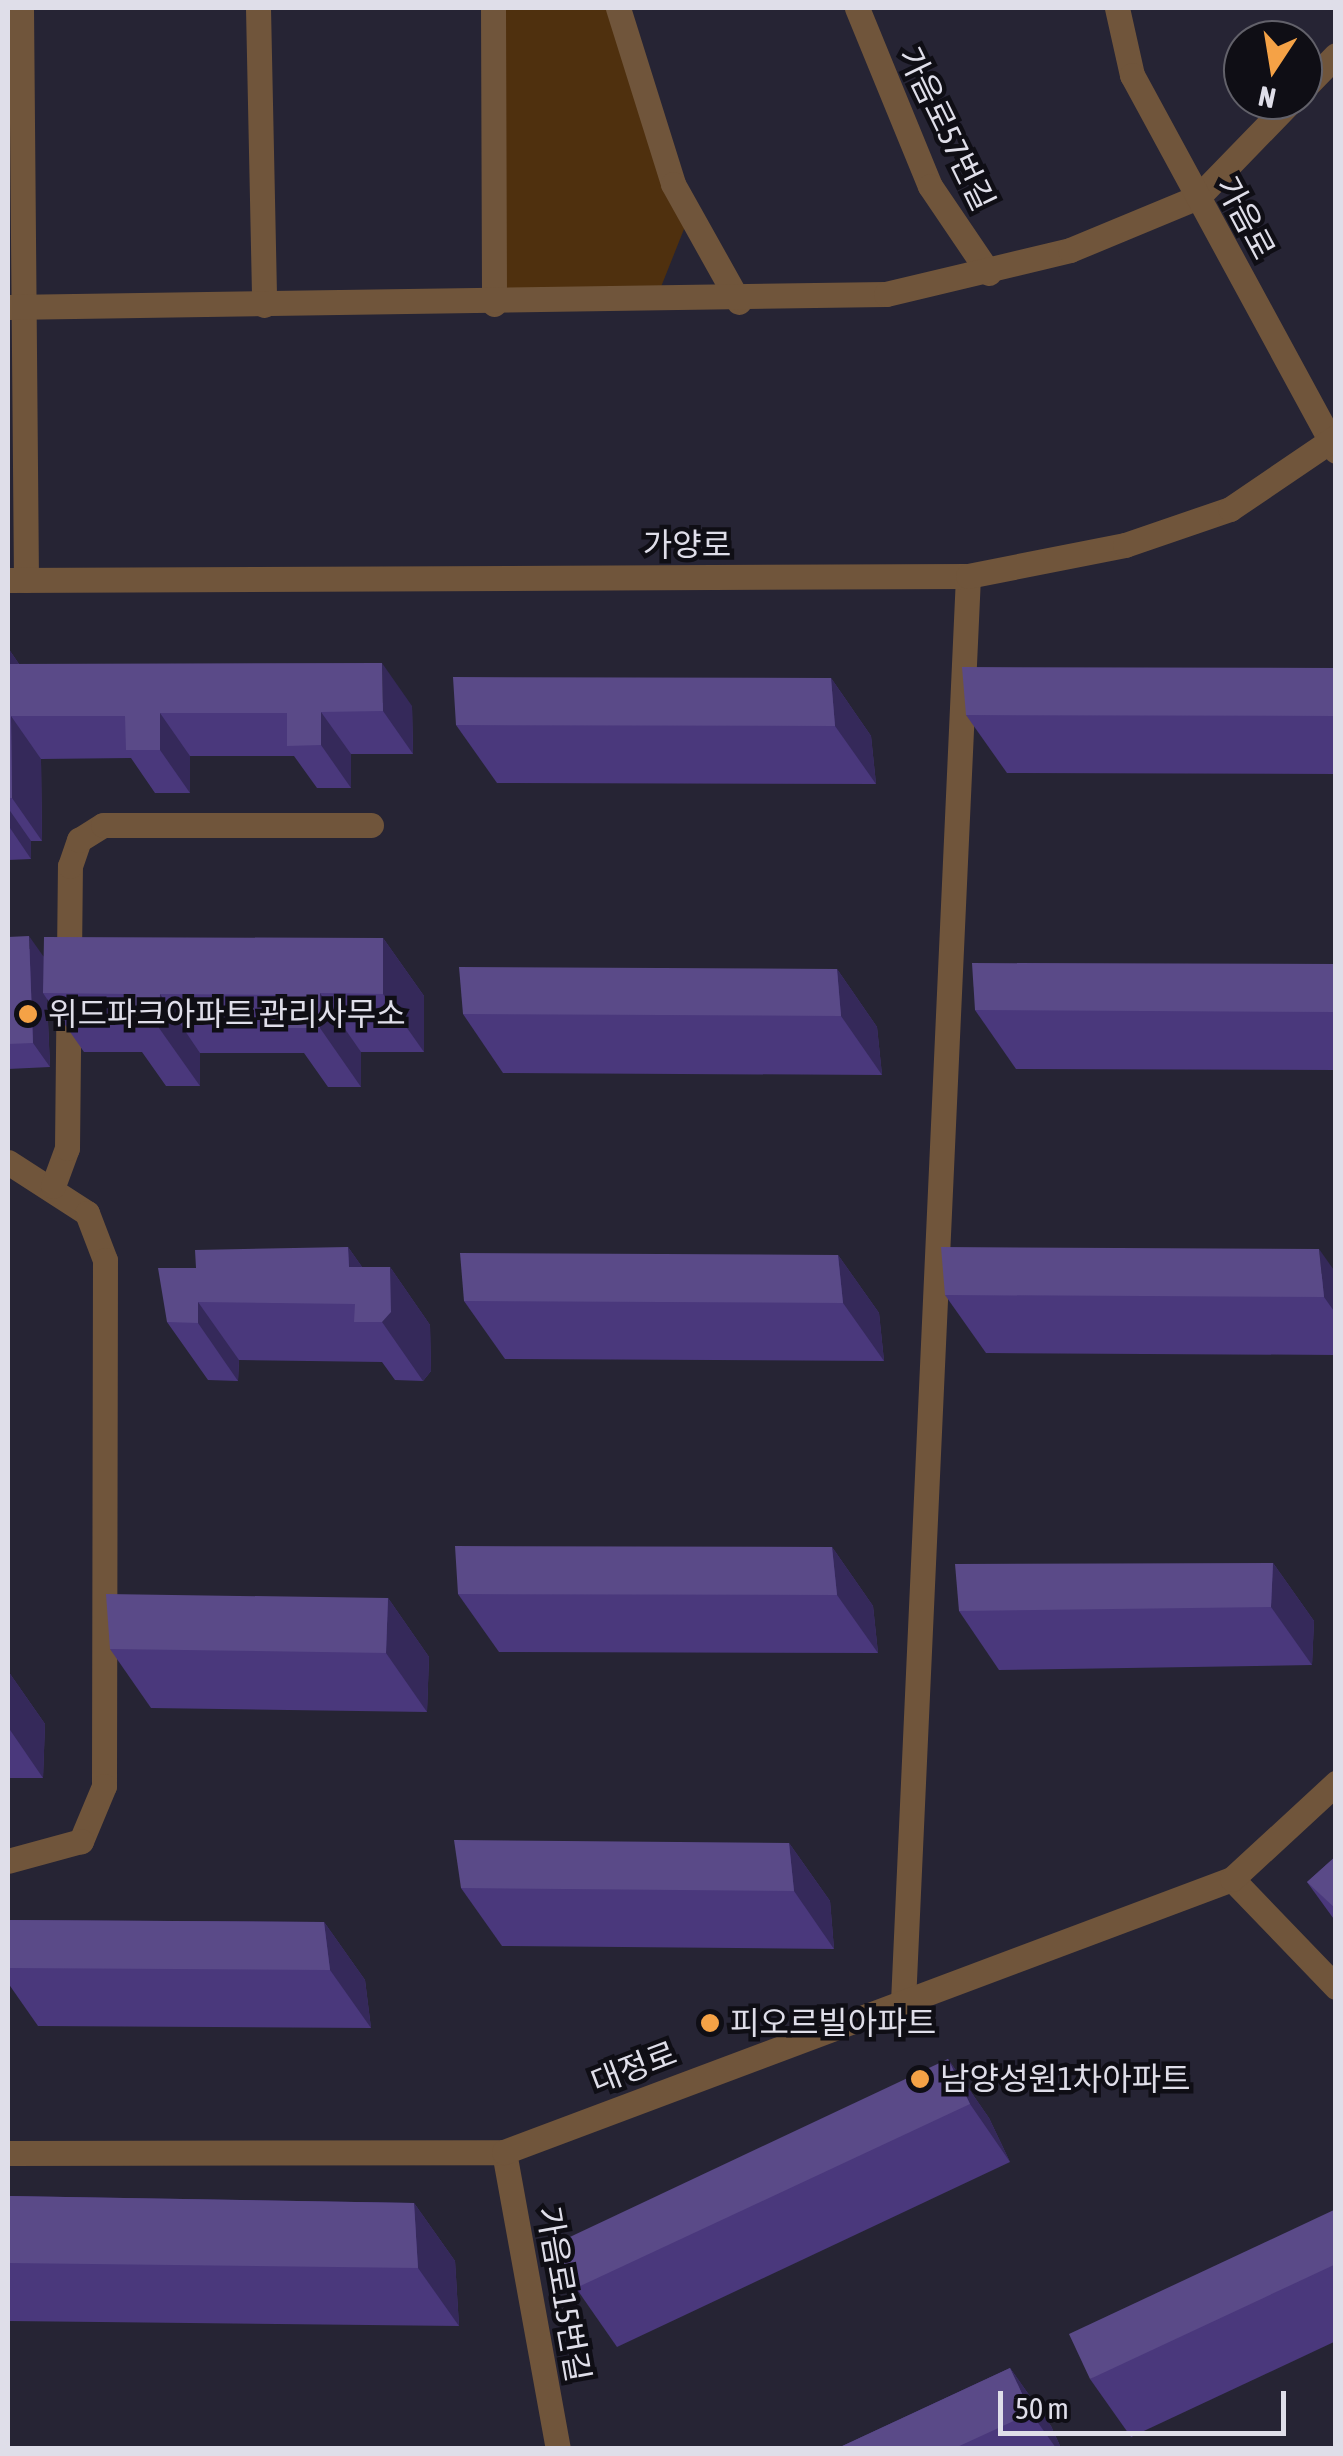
<!DOCTYPE html>
<html>
<head>
<meta charset="utf-8">
<style>
  body { margin:0 }
  #map { position:relative; width:1343px; height:2456px; overflow:hidden; background:#262434; font-family:"Asap Condensed","Noto Sans KR",sans-serif }
  div>[style] { position:absolute }
  .green>* { inset:0; background:#4f300e }
  .minor>* { height:25px; margin:-12.5px; padding:0 12.5px; transform-origin:12.5px; border-radius:12.5px; background:#70553b }
  .tertiary>* { height:25px; margin:-12.5px; padding:0 12.5px; transform-origin:12.5px; border-radius:12.5px; background:#70553b }
  .wall>* { inset:0; background:#4a387c }
  .shaded-wall>* { inset:0; background:#35295a }
  .building>* { inset:0; background:#5a4a88 }
  .dots>* { width:28px; height:28px; translate:-50% -50%; box-sizing:border-box; border:5px solid #0f0e15; border-radius:50% }
  span { translate:-50% -50%; white-space:nowrap; text-align:center; line-height:1.15; -webkit-text-stroke:9px #0f0e15; paint-order:stroke }
  .street-label { font-size:32px; color:#dfdee9 }
  .poi-label { font-size:32px; color:#dfdee9 }
  .left { translate:0 -50%; text-align:left }
  .frame { position:absolute; inset:0; border:10px solid #dfdee9; pointer-events:none }
  .north { position:absolute; left:1223px; top:20px; width:100px; height:100px; box-sizing:border-box; background:#0f0e15; border:2px solid #62616a; border-radius:50%; rotate:192deg; font-size:28px; font-weight:700; line-height:40px; text-align:center; color:#dfdee9 }
  .north::after { content:''; display:block; margin:auto; width:35px; height:45px; background:#f5a246; clip-path:polygon(50% 0,100% 100%,50% 72%,0 100%) }
  .scale { position:absolute; left:998px; top:2391px; width:288px; height:45px; box-sizing:border-box; border:5px solid #dfdee9; border-top:0; padding-left:12px; font-size:30px; line-height:35px; white-space:nowrap; color:#dfdee9; -webkit-text-stroke:8px #0f0e15; paint-order:stroke }
</style>
</head>
<body>
<div id="map">
  <div class="green">
    <i style="clip-path:polygon(493px 8px,618px 8px,690px 214px,655px 302px,494px 304px)"></i>
  </div>
  <div class="minor">
    <i style="left:21px;top:8px;width:572px;rotate:89.5deg"></i>
    <i style="left:258px;top:8px;width:297px;rotate:88.8deg"></i>
    <i style="left:493px;top:8px;width:296px;rotate:89.8deg"></i>
    <i style="left:618px;top:8px;width:184px;rotate:72.6deg"></i>
    <i style="left:673px;top:184px;width:135px;rotate:60.8deg"></i>
    <i style="left:857px;top:8px;width:192px;rotate:67.7deg"></i>
    <i style="left:930px;top:186px;width:105px;rotate:55.9deg"></i>
    <i style="left:1303px;top:89px;width:47px;rotate:-45.9deg"></i>
    <i style="left:8px;top:307px;width:878px;rotate:-0.85deg"></i>
    <i style="left:886px;top:294px;width:189px;rotate:-13.4deg"></i>
    <i style="left:1070px;top:250px;width:139px;rotate:-22.5deg"></i>
    <i style="left:1198px;top:197px;width:135px;rotate:-45.9deg"></i>
    <i style="left:8px;top:1162px;width:94px;rotate:32.8deg"></i>
    <i style="left:87px;top:1213px;width:50px;rotate:69deg"></i>
    <i style="left:105px;top:1260px;width:526px;rotate:90.11deg"></i>
    <i style="left:104px;top:1786px;width:60px;rotate:112.7deg"></i>
    <i style="left:81px;top:1841px;width:76px;rotate:164.7deg"></i>
    <i style="left:53px;top:1186px;width:40px;rotate:-69.8deg"></i>
    <i style="left:67px;top:1148px;width:282px;rotate:-89.4deg"></i>
    <i style="left:70px;top:866px;width:28px;rotate:-71deg"></i>
    <i style="left:79px;top:840px;width:28px;rotate:-32deg"></i>
    <i style="left:103px;top:825px;width:268px"></i>
    <i style="left:1232px;top:1879px;width:150px;rotate:46.1deg"></i>
    <i style="left:903px;top:2002px;width:1427px;rotate:-87.39deg"></i>
    <i style="left:504px;top:2152px;width:301px;rotate:79.7deg"></i>
  </div>
  <div class="tertiary">
    <i style="left:1117px;top:8px;width:69px;rotate:77.4deg"></i>
    <i style="left:1132px;top:75px;width:428px;rotate:61.5deg"></i>
    <i style="left:8px;top:580px;width:960px;rotate:-0.24deg"></i>
    <i style="left:968px;top:576px;width:160px;rotate:-11.2deg"></i>
    <i style="left:1125px;top:545px;width:111px;rotate:-18.9deg"></i>
    <i style="left:1230px;top:509px;width:128px;rotate:-34.2deg"></i>
    <i style="left:8px;top:2153px;width:496px;rotate:-0.1deg"></i>
    <i style="left:504px;top:2152px;width:778px;rotate:-20.56deg"></i>
    <i style="left:1232px;top:1879px;width:142px;rotate:-42.7deg"></i>
  </div>
  <div class="wall">
    <i style="clip-path:polygon(8px 648px,19px 664px,412px 706px,413px 754px,351px 754px,351px 788px,317px 788px,294px 756px,190px 756px,190px 793px,155px 793px,131px 758px,41px 759px,42px 841px,31px 841px,31px 859px,8px 860px)"></i>
    <i style="clip-path:polygon(1336px 668px,1336px 774px,1007px 773px,966px 715px)"></i>
    <i style="clip-path:polygon(831px 678px,871px 736px,876px 784px,497px 783px,456px 725px)"></i>
    <i style="clip-path:polygon(8px 937px,44px 957px,383px 938px,424px 996px,424px 1052px,361px 1052px,361px 1087px,328px 1087px,304px 1053px,200px 1053px,200px 1086px,166px 1086px,142px 1052px,84px 1052px,47px 999px,50px 1067px,8px 1069px)"></i>
    <i style="clip-path:polygon(1336px 964px,1336px 1070px,1016px 1069px,975px 1010px)"></i>
    <i style="clip-path:polygon(837px 969px,877px 1027px,882px 1075px,503px 1073px,463px 1014px)"></i>
    <i style="clip-path:polygon(348px 1247px,362px 1267px,390px 1267px,430px 1325px,431px 1371px,423px 1381px,395px 1380px,382px 1362px,239px 1360px,238px 1381px,208px 1380px,167px 1322px,196px 1268px)"></i>
    <i style="clip-path:polygon(838px 1255px,879px 1313px,884px 1361px,505px 1359px,464px 1301px)"></i>
    <i style="clip-path:polygon(1336px 1273px,1336px 1355px,986px 1353px,945px 1295px)"></i>
    <i style="clip-path:polygon(832px 1547px,873px 1606px,878px 1653px,499px 1652px,458px 1594px)"></i>
    <i style="clip-path:polygon(1273px 1563px,1314px 1621px,1312px 1665px,999px 1670px,959px 1611px)"></i>
    <i style="clip-path:polygon(388px 1598px,429px 1657px,427px 1712px,151px 1708px,110px 1649px)"></i>
    <i style="clip-path:polygon(8px 1671px,45px 1724px,43px 1778px,8px 1778px)"></i>
    <i style="clip-path:polygon(789px 1843px,830px 1901px,834px 1949px,502px 1946px,461px 1888px)"></i>
    <i style="clip-path:polygon(1336px 1856px,1336px 1922px,1307px 1882px)"></i>
    <i style="clip-path:polygon(8px 1920px,324px 1922px,365px 1980px,371px 2028px,38px 2026px,8px 1983px)"></i>
    <i style="clip-path:polygon(948px 2059px,989px 2118px,1010px 2162px,617px 2347px,576px 2288px)"></i>
    <i style="clip-path:polygon(8px 2196px,414px 2203px,455px 2261px,459px 2326px,8px 2321px)"></i>
    <i style="clip-path:polygon(1336px 2209px,1336px 2341px,1131px 2437px,1090px 2379px)"></i>
    <i style="clip-path:polygon(1010px 2368px,1051px 2426px,1061px 2448px,838px 2448px)"></i>
  </div>
  <div class="shaded-wall">
    <i style="clip-path:polygon(8px 648px,32px 683px,8px 670px)"></i>
    <i style="clip-path:polygon(382px 663px,412px 706px,413px 754px,383px 711px)"></i>
    <i style="clip-path:polygon(831px 678px,871px 736px,876px 784px,835px 726px)"></i>
    <i style="clip-path:polygon(321px 712px,351px 754px,351px 788px,321px 745px)"></i>
    <i style="clip-path:polygon(160px 713px,190px 756px,190px 793px,160px 750px)"></i>
    <i style="clip-path:polygon(11px 716px,41px 759px,42px 841px,12px 798px)"></i>
    <i style="clip-path:polygon(8px 808px,31px 841px,31px 859px,8px 825px)"></i>
    <i style="clip-path:polygon(29px 936px,46px 960px,43px 993px,47px 999px,50px 1067px,33px 1043px)"></i>
    <i style="clip-path:polygon(383px 938px,424px 996px,424px 1052px,383px 994px)"></i>
    <i style="clip-path:polygon(837px 969px,877px 1027px,882px 1075px,841px 1016px)"></i>
    <i style="clip-path:polygon(320px 993px,361px 1052px,361px 1087px,320px 1028px)"></i>
    <i style="clip-path:polygon(160px 994px,200px 1053px,200px 1086px,159px 1028px)"></i>
    <i style="clip-path:polygon(8px 1229px,9px 1232px,10px 1286px,8px 1283px)"></i>
    <i style="clip-path:polygon(348px 1247px,389px 1305px,390px 1267px,430px 1325px,431px 1371px,423px 1381px,382px 1322px,349px 1267px)"></i>
    <i style="clip-path:polygon(1319px 1249px,1336px 1273px,1336px 1314px,1324px 1297px)"></i>
    <i style="clip-path:polygon(838px 1255px,879px 1313px,884px 1361px,843px 1303px)"></i>
    <i style="clip-path:polygon(198px 1302px,239px 1360px,238px 1381px,198px 1323px)"></i>
    <i style="clip-path:polygon(832px 1547px,873px 1606px,878px 1653px,837px 1595px)"></i>
    <i style="clip-path:polygon(1273px 1563px,1314px 1621px,1312px 1665px,1271px 1607px)"></i>
    <i style="clip-path:polygon(388px 1598px,429px 1657px,427px 1712px,386px 1653px)"></i>
    <i style="clip-path:polygon(8px 1671px,45px 1724px,43px 1778px,8px 1727px)"></i>
    <i style="clip-path:polygon(789px 1843px,830px 1901px,834px 1949px,794px 1891px)"></i>
    <i style="clip-path:polygon(324px 1922px,365px 1980px,371px 2028px,330px 1970px)"></i>
    <i style="clip-path:polygon(948px 2059px,989px 2118px,1010px 2162px,970px 2104px)"></i>
    <i style="clip-path:polygon(414px 2203px,455px 2261px,459px 2326px,418px 2268px)"></i>
    <i style="clip-path:polygon(1010px 2368px,1051px 2426px,1061px 2448px,1056px 2448px,1031px 2413px)"></i>
  </div>
  <div class="building">
    <i style="clip-path:polygon(382px 663px,383px 711px,321px 712px,321px 745px,287px 746px,287px 713px,160px 713px,160px 750px,126px 750px,125px 716px,11px 716px,12px 798px,8px 798px,8px 664px)"></i>
    <i style="clip-path:polygon(962px 667px,1336px 668px,1336px 716px,966px 715px)"></i>
    <i style="clip-path:polygon(453px 677px,831px 678px,835px 726px,456px 725px)"></i>
    <i style="clip-path:polygon(29px 936px,33px 1043px,8px 1044px,8px 937px)"></i>
    <i style="clip-path:polygon(44px 937px,383px 938px,383px 994px,320px 993px,320px 1028px,287px 1028px,287px 995px,160px 994px,159px 1028px,125px 1028px,125px 994px,43px 993px)"></i>
    <i style="clip-path:polygon(972px 963px,1336px 964px,1336px 1012px,975px 1010px)"></i>
    <i style="clip-path:polygon(459px 967px,837px 969px,841px 1016px,463px 1014px)"></i>
    <i style="clip-path:polygon(348px 1247px,349px 1267px,390px 1267px,391px 1312px,382px 1322px,354px 1322px,355px 1304px,198px 1302px,198px 1323px,167px 1322px,158px 1268px,196px 1268px,195px 1250px)"></i>
    <i style="clip-path:polygon(941px 1247px,1319px 1249px,1324px 1297px,945px 1295px)"></i>
    <i style="clip-path:polygon(460px 1253px,838px 1255px,843px 1303px,464px 1301px)"></i>
    <i style="clip-path:polygon(455px 1546px,832px 1547px,837px 1595px,458px 1594px)"></i>
    <i style="clip-path:polygon(1273px 1563px,1271px 1607px,959px 1611px,955px 1564px)"></i>
    <i style="clip-path:polygon(106px 1594px,388px 1598px,386px 1653px,110px 1649px)"></i>
    <i style="clip-path:polygon(454px 1840px,789px 1843px,794px 1891px,461px 1888px)"></i>
    <i style="clip-path:polygon(1336px 1856px,1336px 1909px,1307px 1882px)"></i>
    <i style="clip-path:polygon(8px 1920px,324px 1922px,330px 1970px,8px 1968px)"></i>
    <i style="clip-path:polygon(948px 2059px,970px 2104px,576px 2288px,555px 2244px)"></i>
    <i style="clip-path:polygon(8px 2196px,414px 2203px,418px 2268px,8px 2263px)"></i>
    <i style="clip-path:polygon(1336px 2209px,1336px 2264px,1090px 2379px,1069px 2334px)"></i>
    <i style="clip-path:polygon(1010px 2368px,1031px 2413px,955px 2448px,838px 2448px)"></i>
  </div>
  <div class="dots">
    <i style="left:28px;top:1014px;background:#f5a246"></i>
    <i style="left:710px;top:2023px;background:#f5a246"></i>
    <i style="left:920px;top:2079px;background:#f5a246"></i>
  </div>
  <div class="street-label">
    <span style="left:946px;top:129px;rotate:64deg">가음로57번길</span>
    <span style="left:1245px;top:218px;rotate:62deg">가음로</span>
    <span style="left:687px;top:545px">가양로</span>
    <span style="left:634px;top:2068px;rotate:-21deg">대정로</span>
    <span style="left:563px;top:2294px;rotate:80deg">가음로15번길</span>
  </div>
  <div class="poi-label">
    <span class="left" style="left:48px;top:1014px">위드파크아파트 관리사무소</span>
    <span class="left" style="left:730px;top:2023px">피오르빌아파트</span>
    <span class="left" style="left:940px;top:2079px">남양성원1차아파트</span>
  </div>
  <div class="frame"></div>
  <div class="north">N</div>
  <div class="scale">50 m</div>
</div>
</body>
</html>
